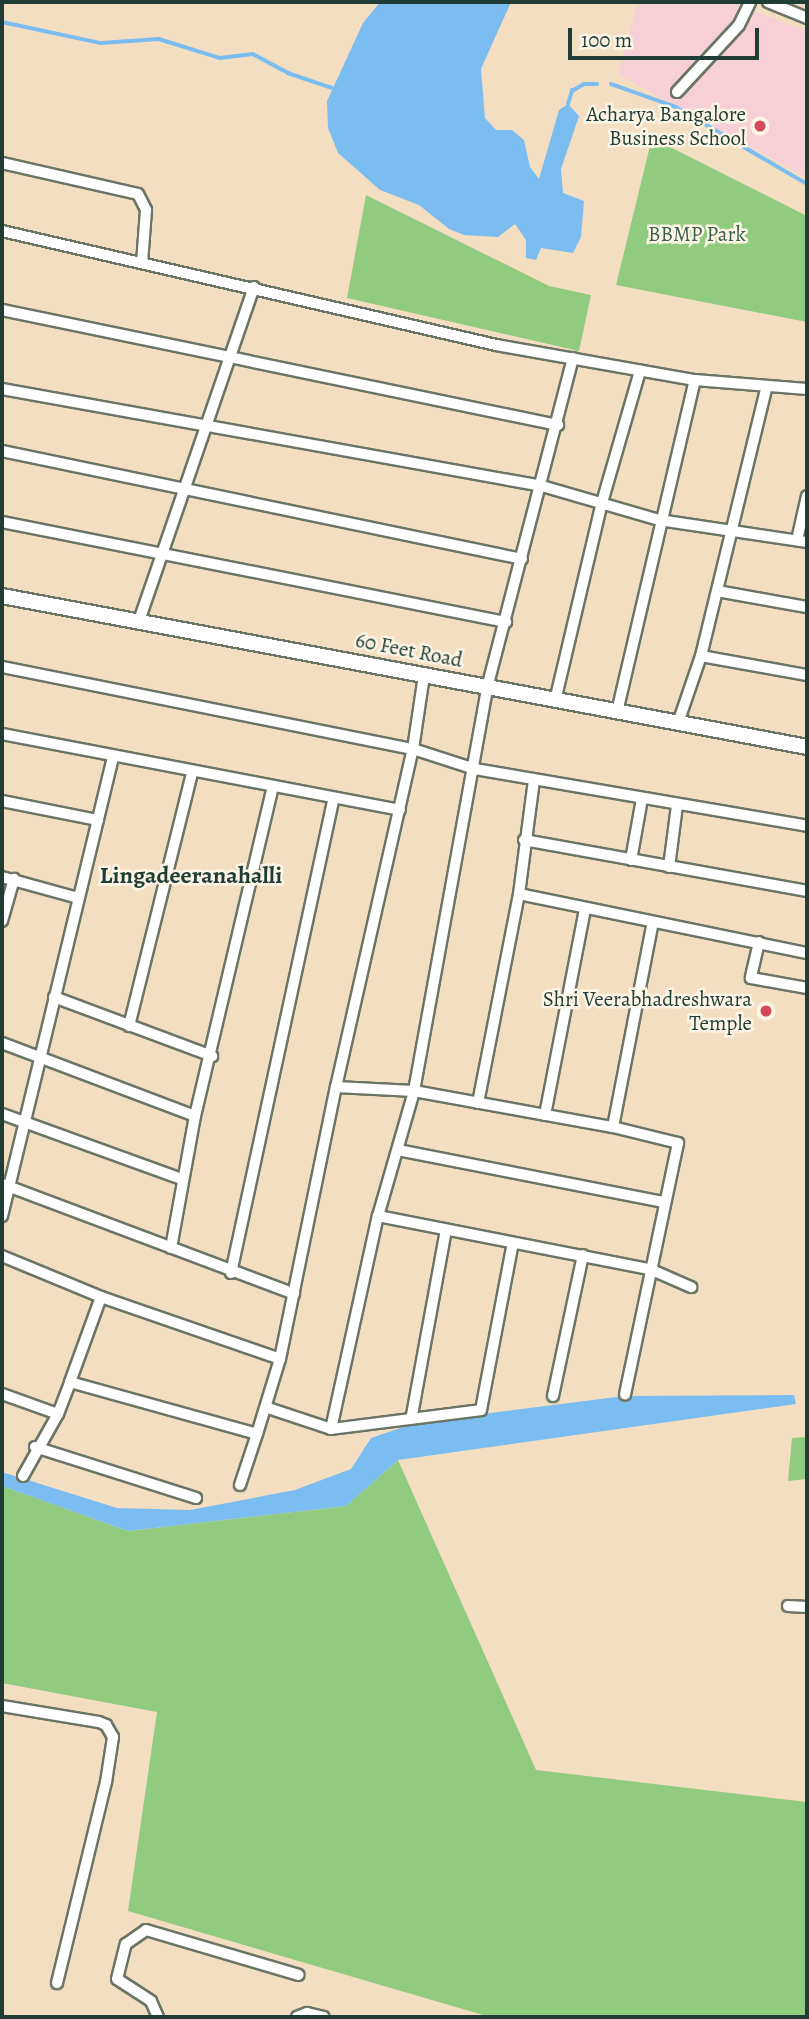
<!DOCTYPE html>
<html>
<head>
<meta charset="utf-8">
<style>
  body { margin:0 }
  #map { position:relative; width:809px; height:2019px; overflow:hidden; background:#f4dec1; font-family:Alegreya,serif }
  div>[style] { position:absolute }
  .built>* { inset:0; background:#f6cfd7 }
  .green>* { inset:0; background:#90cb80 }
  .water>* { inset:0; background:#7cbdf1 }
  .stream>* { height:3.5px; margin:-1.75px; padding:0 1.75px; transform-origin:1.75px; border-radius:1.75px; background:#7cbdf1 }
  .roads { filter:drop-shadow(2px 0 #6a7565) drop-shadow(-2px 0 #6a7565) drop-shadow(0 2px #6a7565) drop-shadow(0 -2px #6a7565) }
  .minor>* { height:10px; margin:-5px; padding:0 5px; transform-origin:5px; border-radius:5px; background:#fff }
  .tertiary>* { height:14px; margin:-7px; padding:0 7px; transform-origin:7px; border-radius:7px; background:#fff }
  .dots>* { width:19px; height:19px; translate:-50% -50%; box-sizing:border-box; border:4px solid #fcf5e5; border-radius:50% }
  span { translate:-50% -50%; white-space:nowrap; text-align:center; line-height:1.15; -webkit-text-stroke:5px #fcf5e5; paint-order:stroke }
  .poi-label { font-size:21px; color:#1f3d34 }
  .right { translate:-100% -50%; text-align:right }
  .park-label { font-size:21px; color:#3b6047 }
  .street-label { font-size:21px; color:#1f3d34 }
  .quarter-label { font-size:24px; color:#1f3d34; font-weight:700 }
  .frame { position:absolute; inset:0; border:4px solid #1f3d34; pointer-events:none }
  .scale { position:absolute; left:568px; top:28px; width:191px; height:32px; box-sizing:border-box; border:4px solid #1f3d34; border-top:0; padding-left:9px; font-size:21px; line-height:24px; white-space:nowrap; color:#1f3d34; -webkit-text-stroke:5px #fcf5e5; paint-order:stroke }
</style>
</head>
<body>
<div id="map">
  <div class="built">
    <i style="clip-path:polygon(638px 2px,730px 2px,807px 31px,807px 178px,618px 74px)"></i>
  </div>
  <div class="green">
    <i style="clip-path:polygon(652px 138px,807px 216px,807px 322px,616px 285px)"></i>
    <i style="clip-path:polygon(366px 195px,549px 286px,591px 295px,579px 351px,347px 298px)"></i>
    <i style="clip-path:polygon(807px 1437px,807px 1479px,788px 1481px,792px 1438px)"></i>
    <i style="clip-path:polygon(398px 1460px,536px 1770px,807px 1802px,807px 2017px,490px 2017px,128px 1911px,157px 1712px,2px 1683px,2px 1486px,128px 1531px,346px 1506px)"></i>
  </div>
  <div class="water">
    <i style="clip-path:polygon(380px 2px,511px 2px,481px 69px,485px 118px,496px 130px,512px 130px,524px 140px,530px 167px,539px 179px,559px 110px,568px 104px,579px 116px,561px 169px,563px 193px,584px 201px,581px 237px,573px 253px,541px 248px,536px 260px,526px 258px,526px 240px,515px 224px,498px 237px,464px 235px,449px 229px,419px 205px,380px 190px,338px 153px,328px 128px,327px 101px,363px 23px)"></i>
    <i style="clip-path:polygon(794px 1395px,796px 1404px,398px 1460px,346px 1506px,128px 1531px,2px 1486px,2px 1472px,117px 1508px,190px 1510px,295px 1490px,351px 1469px,371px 1438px,418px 1422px,624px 1396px)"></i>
  </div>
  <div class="stream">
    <i style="left:2px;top:22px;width:101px;rotate:12deg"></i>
    <i style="left:101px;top:43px;width:58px;rotate:-3.9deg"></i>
    <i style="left:159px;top:39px;width:64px;rotate:17.3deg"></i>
    <i style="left:220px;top:58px;width:33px;rotate:-7deg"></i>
    <i style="left:253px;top:54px;width:40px;rotate:28deg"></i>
    <i style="left:288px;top:73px;width:46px;rotate:18.8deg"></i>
    <i style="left:611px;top:84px;width:69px;rotate:19.5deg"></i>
    <i style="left:676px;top:107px;width:152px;rotate:30.4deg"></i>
    <i style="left:568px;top:104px;width:14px;rotate:-73deg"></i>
    <i style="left:572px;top:91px;width:14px;rotate:-30deg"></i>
    <i style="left:584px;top:84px;width:13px"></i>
  </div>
  <div class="roads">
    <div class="minor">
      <i style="left:768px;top:2px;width:42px;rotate:22.3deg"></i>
      <i style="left:677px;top:92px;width:91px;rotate:-47.2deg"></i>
      <i style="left:739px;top:25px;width:25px;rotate:-64deg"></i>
      <i style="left:2px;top:163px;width:139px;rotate:12.8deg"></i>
      <i style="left:138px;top:194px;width:18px;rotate:63deg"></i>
      <i style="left:146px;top:210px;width:53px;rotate:94.3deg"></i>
      <i style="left:2px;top:231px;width:507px;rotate:12.99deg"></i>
      <i style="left:496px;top:345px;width:202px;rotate:10deg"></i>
      <i style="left:695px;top:380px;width:112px;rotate:4.6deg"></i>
      <i style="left:2px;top:310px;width:568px;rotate:11.69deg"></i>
      <i style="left:2px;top:389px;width:549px;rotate:10.18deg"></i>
      <i style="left:542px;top:486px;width:122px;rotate:16.2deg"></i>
      <i style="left:659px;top:520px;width:150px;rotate:8.5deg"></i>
      <i style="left:2px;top:451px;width:531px;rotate:11.73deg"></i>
      <i style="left:2px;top:522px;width:514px;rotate:11.22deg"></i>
      <i style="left:797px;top:540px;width:45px;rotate:-77.2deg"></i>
      <i style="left:717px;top:591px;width:91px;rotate:10.1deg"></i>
      <i style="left:140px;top:618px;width:350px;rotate:-71deg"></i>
      <i style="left:701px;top:656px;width:108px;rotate:10.2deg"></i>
      <i style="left:2px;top:667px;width:419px;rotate:11.3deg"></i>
      <i style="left:413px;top:749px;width:65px;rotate:17.9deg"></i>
      <i style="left:475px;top:769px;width:337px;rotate:9.7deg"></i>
      <i style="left:555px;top:701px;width:200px;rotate:-76.7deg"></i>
      <i style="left:601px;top:506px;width:141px;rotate:-73.9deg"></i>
      <i style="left:617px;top:712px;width:341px;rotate:-76.8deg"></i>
      <i style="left:678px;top:723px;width:71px;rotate:-71.1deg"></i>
      <i style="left:701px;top:656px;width:278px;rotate:-76.3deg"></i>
      <i style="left:2px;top:734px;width:405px;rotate:10.8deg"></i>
      <i style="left:2px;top:801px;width:98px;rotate:11.2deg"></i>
      <i style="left:524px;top:840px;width:288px;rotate:10.2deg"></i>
      <i style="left:631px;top:860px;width:62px;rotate:-79.8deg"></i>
      <i style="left:669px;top:867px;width:63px;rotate:-82.6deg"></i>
      <i style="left:2px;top:877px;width:79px;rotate:15.4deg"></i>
      <i style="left:519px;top:894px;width:294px;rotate:11.6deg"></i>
      <i style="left:2px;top:921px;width:44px;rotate:-74.1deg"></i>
      <i style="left:759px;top:942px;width:37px;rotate:103deg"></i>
      <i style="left:751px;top:978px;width:57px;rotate:10.1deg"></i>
      <i style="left:54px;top:997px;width:169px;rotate:20.5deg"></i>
      <i style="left:129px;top:1026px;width:261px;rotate:-76deg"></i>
      <i style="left:2px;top:1043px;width:206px;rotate:20.7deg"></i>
      <i style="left:336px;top:1087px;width:347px;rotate:-77.2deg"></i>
      <i style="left:413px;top:749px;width:75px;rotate:-81.5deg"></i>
      <i style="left:478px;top:1103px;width:213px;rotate:-78.9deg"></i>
      <i style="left:519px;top:894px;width:115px;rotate:-82.5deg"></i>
      <i style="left:2px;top:1114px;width:191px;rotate:19.9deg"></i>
      <i style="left:545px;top:1115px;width:210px;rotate:-79deg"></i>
      <i style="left:613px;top:1127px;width:209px;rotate:-79deg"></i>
      <i style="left:398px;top:1150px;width:271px;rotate:11.1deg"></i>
      <i style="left:2px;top:1184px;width:312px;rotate:20.6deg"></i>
      <i style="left:2px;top:1216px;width:472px;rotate:-76.4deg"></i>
      <i style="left:378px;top:1216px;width:279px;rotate:11.1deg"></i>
      <i style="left:652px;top:1270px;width:43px;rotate:23.6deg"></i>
      <i style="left:171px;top:1248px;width:134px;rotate:-79.7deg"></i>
      <i style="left:195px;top:1116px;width:336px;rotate:-76.7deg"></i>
      <i style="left:2px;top:1256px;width:107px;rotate:22.5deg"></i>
      <i style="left:101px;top:1297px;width:189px;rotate:19.1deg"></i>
      <i style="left:231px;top:1273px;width:484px;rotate:-77.8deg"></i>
      <i style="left:101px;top:1297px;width:90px;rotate:110deg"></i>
      <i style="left:70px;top:1382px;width:194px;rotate:15.5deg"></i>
      <i style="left:257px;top:1434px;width:78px;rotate:-73deg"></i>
      <i style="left:280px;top:1359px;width:278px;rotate:-78.4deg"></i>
      <i style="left:336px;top:1087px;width:78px;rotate:2.9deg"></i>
      <i style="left:414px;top:1091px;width:202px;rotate:10.3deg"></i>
      <i style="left:613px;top:1127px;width:67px;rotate:13.8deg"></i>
      <i style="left:678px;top:1143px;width:257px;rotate:101.9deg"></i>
      <i style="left:2px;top:1394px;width:59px;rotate:19.7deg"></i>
      <i style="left:553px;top:1396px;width:144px;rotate:-78deg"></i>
      <i style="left:268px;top:1408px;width:66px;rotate:18.4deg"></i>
      <i style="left:331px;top:1429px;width:151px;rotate:-7.2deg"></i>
      <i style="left:481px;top:1410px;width:170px;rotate:-79.2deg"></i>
      <i style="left:412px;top:1415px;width:188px;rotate:-79.6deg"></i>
      <i style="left:331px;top:1429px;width:218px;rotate:-77.6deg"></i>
      <i style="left:378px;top:1216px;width:130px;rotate:-73.9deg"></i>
      <i style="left:414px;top:1091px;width:410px;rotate:-79.7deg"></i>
      <i style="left:487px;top:688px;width:341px;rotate:-75.4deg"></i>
      <i style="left:35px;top:1447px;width:169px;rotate:17.6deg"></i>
      <i style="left:23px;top:1476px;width:71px;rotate:-60.6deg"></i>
      <i style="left:58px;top:1414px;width:34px;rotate:-69deg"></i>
      <i style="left:240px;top:1485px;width:54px;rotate:-71.6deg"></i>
      <i style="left:788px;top:1606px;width:19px;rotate:3deg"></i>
      <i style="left:2px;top:1706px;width:98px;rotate:9.4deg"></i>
      <i style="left:99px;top:1722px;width:8px;rotate:23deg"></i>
      <i style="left:106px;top:1725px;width:14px;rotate:60deg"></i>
      <i style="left:113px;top:1737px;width:46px;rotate:98.8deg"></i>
      <i style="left:106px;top:1782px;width:207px;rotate:103.7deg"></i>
      <i style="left:158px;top:2017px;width:17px;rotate:-114deg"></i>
      <i style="left:151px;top:2001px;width:40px;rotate:-147.1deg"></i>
      <i style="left:117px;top:1979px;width:36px;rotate:-76deg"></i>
      <i style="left:126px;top:1944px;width:24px;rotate:-35deg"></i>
      <i style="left:146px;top:1930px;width:159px;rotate:16.4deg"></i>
      <i style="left:297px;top:2017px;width:11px;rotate:-22deg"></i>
      <i style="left:307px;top:2013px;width:17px;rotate:13deg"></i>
    </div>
    <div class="tertiary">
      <i style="left:2px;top:596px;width:819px;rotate:10.62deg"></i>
    </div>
  </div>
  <div class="dots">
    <i style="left:760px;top:126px;background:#d1495b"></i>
    <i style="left:766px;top:1011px;background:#d1495b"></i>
  </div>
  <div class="poi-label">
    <span class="right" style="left:746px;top:126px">Acharya Bangalore<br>Business School</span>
    <span class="right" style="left:752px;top:1011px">Shri Veerabhadreshwara<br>Temple</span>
  </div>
  <div class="park-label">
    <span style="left:697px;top:234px">BBMP Park</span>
  </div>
  <div class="street-label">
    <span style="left:409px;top:650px;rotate:11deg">60 Feet Road</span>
  </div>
  <div class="quarter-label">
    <span style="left:191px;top:876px">Lingadeeranahalli</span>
  </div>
  <div class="frame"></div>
  <div class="scale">100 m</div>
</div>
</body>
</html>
